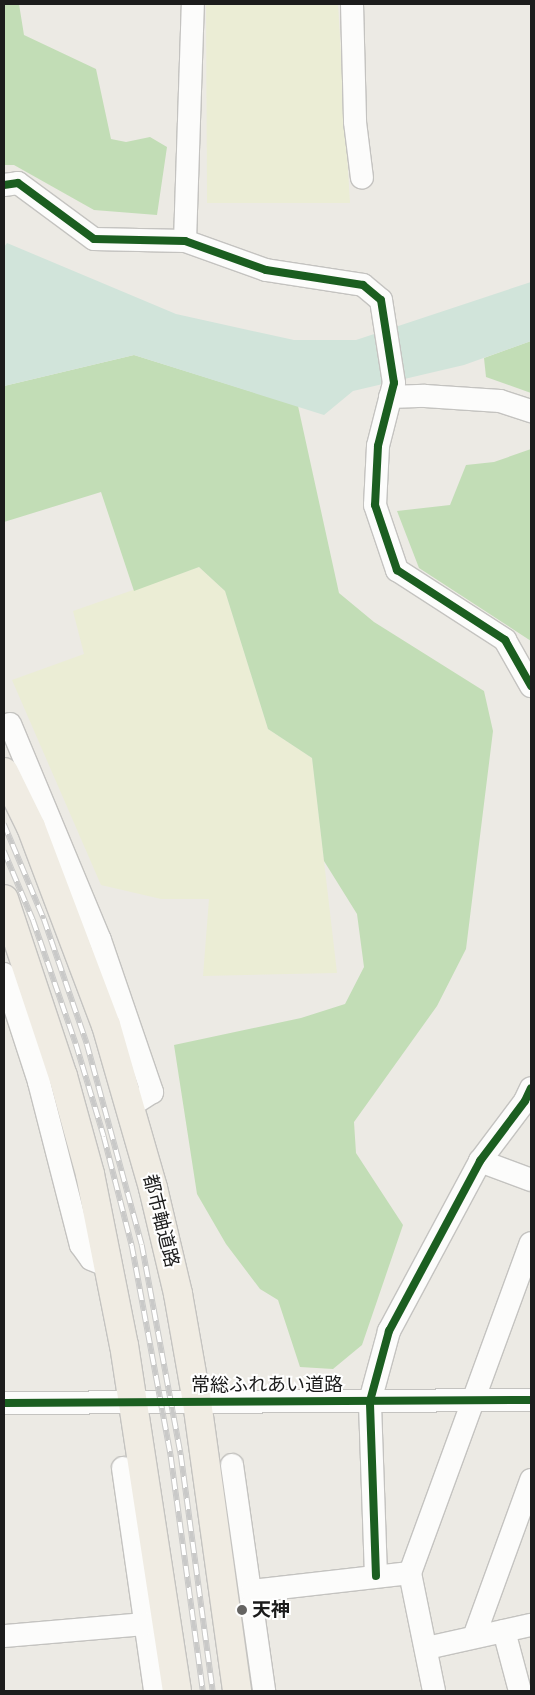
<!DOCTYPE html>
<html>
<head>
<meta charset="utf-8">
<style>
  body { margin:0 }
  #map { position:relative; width:535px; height:1695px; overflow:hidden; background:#eceae4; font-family:Mulish,"Noto Sans JP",sans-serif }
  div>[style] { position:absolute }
  .farmland>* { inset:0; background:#ebedd5 }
  .forest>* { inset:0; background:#c2ddb6 }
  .wetland>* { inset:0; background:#d1e4da }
  .roads { filter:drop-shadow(1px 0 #c4c3c0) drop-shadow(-1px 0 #c4c3c0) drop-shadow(0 1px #c4c3c0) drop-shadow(0 -1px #c4c3c0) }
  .minor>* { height:22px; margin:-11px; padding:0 11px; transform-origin:11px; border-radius:11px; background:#fcfcfb }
  .major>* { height:28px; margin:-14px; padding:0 14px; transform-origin:14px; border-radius:14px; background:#f0ece3 }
  .rail>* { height:5.5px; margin-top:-2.75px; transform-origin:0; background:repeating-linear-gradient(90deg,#fff 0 11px,#c9c9c8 0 22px); box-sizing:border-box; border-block:1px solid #c9c9c8 }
  .cycleway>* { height:8px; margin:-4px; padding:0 4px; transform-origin:4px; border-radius:4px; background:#1b5e20 }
  .dots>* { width:14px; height:14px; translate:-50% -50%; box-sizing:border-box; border:2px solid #fff; border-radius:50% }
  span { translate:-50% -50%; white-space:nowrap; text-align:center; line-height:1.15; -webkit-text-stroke:4px #fff; paint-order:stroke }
  .street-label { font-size:19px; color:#1c1c1c }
  .poi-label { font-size:19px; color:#1c1c1c; font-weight:700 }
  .left { translate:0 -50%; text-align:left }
  .frame { position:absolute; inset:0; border:5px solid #1c1c1c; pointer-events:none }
</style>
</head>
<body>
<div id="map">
  <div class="farmland">
    <i style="clip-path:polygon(206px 4px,338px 4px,350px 203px,207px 203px)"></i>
    <i style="clip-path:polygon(199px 567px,225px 591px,268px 729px,312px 758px,337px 973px,203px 976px,209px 899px,161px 899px,101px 885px,12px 680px,84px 654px,73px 611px)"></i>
  </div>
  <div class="forest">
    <i style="clip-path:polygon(4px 4px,19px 4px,24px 35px,96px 69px,111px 139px,126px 142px,150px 137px,167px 147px,157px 215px,94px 210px,14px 165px,4px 165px)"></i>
    <i style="clip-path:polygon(531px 341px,531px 393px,486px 377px,484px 358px)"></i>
    <i style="clip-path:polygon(134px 355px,298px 406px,339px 593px,374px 622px,484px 691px,493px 731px,466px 949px,437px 1006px,354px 1122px,356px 1153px,403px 1225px,362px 1345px,333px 1369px,300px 1367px,278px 1300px,260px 1289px,226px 1244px,197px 1194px,174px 1045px,301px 1018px,345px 1004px,364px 967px,357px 914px,324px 861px,312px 758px,268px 729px,225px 591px,199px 567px,134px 591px,101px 492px,4px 522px,4px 386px)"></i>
    <i style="clip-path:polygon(531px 449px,531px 641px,419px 568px,397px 511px,450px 505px,466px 465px,494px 462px)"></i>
  </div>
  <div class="wetland">
    <i style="clip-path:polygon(7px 243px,176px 314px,294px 340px,356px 340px,531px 282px,531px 341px,464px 365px,353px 391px,324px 415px,134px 355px,4px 386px,4px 247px)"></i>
  </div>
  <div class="roads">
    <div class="minor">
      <i style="left:352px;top:4px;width:118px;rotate:88.5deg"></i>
      <i style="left:355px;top:122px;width:56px;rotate:82.9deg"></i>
      <i style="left:4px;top:185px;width:14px;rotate:-8deg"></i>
      <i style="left:18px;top:183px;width:94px;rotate:36.4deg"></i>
      <i style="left:94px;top:239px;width:91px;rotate:1.3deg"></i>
      <i style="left:185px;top:241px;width:86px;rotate:19.7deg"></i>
      <i style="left:266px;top:270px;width:98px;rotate:8.8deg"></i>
      <i style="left:363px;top:285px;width:23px;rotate:40deg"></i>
      <i style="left:381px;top:300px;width:84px;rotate:81.1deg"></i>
      <i style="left:394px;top:383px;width:65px;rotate:104.3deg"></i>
      <i style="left:378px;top:446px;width:59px;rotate:92.9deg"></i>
      <i style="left:375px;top:505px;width:69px;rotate:71.3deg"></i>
      <i style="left:397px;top:570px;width:129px;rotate:32.9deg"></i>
      <i style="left:505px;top:640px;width:53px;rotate:60.5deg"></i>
      <i style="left:185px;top:241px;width:237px;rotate:-88.1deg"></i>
      <i style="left:390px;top:397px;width:35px;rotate:-2deg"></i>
      <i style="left:425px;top:396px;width:75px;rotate:3.8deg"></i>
      <i style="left:500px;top:401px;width:33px;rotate:18deg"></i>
      <i style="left:10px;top:724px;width:234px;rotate:67.4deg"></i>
      <i style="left:100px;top:940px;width:161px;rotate:71.1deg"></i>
      <i style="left:152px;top:1092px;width:24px;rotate:147deg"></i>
      <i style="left:4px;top:974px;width:114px;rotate:72deg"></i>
      <i style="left:39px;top:1082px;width:168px;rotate:75.6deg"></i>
      <i style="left:81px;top:1245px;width:17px;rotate:54deg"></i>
      <i style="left:91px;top:1259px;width:18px;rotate:22deg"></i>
      <i style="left:480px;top:1161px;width:54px;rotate:20.4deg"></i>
      <i style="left:4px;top:1403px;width:527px;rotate:-0.33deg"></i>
      <i style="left:232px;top:1465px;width:228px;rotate:81.9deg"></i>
      <i style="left:123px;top:1468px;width:225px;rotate:81.8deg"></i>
      <i style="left:376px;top:1576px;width:175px;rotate:-92deg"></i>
      <i style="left:370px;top:1401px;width:73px;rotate:-74.8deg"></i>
      <i style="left:389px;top:1331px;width:193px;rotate:-61.8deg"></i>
      <i style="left:480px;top:1161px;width:75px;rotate:-53.1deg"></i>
      <i style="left:525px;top:1101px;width:14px;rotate:-65deg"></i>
      <i style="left:252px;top:1591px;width:159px;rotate:-6.5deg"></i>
      <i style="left:504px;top:1631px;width:62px;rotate:75.1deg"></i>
      <i style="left:4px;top:1636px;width:142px;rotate:-4.9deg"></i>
      <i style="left:474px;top:1637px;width:167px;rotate:-70deg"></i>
      <i style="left:427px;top:1648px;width:107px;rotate:-12.5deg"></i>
      <i style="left:434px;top:1691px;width:120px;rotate:-101.5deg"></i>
      <i style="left:410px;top:1573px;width:351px;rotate:-69.9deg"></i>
    </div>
    <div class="major">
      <i style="left:4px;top:772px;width:61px;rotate:63.9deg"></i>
      <i style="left:31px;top:827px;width:212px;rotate:69.3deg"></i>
      <i style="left:106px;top:1025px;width:170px;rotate:73.9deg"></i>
      <i style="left:153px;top:1188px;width:109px;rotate:76.7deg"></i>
      <i style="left:178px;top:1294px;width:110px;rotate:80deg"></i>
      <i style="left:197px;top:1402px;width:292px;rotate:82.1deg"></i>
      <i style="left:4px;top:899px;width:187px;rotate:71.6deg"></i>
      <i style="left:63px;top:1076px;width:102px;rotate:74.6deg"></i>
      <i style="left:90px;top:1174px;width:174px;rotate:78.8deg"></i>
      <i style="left:124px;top:1345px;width:350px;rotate:81.3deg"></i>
    </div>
  </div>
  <div class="rail">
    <i style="left:4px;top:824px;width:103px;rotate:67.2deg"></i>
    <i style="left:44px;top:919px;width:132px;rotate:71deg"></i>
    <i style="left:87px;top:1044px;width:208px;rotate:74.7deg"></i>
    <i style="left:142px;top:1245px;width:214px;rotate:79.5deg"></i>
    <i style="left:181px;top:1455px;width:238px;rotate:82.3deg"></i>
    <i style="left:4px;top:851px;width:75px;rotate:67.2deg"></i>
    <i style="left:33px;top:920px;width:131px;rotate:70.9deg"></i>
    <i style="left:76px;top:1044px;width:97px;rotate:73.2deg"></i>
    <i style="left:104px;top:1137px;width:113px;rotate:75.6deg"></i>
    <i style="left:132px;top:1246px;width:215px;rotate:79.5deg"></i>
    <i style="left:171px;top:1457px;width:236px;rotate:82.2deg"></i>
  </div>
  <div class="cycleway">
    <i style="left:4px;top:185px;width:14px;rotate:-8deg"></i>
    <i style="left:18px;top:183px;width:94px;rotate:36.4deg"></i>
    <i style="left:94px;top:239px;width:91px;rotate:1.3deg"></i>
    <i style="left:185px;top:241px;width:86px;rotate:19.7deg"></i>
    <i style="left:266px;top:270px;width:98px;rotate:8.8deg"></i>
    <i style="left:363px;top:285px;width:23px;rotate:40deg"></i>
    <i style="left:381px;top:300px;width:84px;rotate:81.1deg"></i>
    <i style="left:394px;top:383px;width:65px;rotate:104.3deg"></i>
    <i style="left:378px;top:446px;width:59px;rotate:92.9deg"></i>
    <i style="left:375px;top:505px;width:69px;rotate:71.3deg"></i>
    <i style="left:397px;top:570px;width:129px;rotate:32.9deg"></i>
    <i style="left:505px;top:640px;width:53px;rotate:60.5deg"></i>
    <i style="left:4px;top:1403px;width:527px;rotate:-0.33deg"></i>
    <i style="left:376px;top:1576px;width:175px;rotate:-92deg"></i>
    <i style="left:370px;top:1401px;width:73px;rotate:-74.8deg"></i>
    <i style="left:389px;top:1331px;width:193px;rotate:-61.8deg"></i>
    <i style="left:480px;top:1161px;width:75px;rotate:-53.1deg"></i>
    <i style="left:525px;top:1101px;width:14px;rotate:-65deg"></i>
  </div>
  <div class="dots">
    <i style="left:242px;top:1610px;background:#656462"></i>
  </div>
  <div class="street-label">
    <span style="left:161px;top:1221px;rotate:76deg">都市軸道路</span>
    <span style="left:267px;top:1385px">常総ふれあい道路</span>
  </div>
  <div class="poi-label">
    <span class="left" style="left:252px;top:1610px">天神</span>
  </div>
  <div class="frame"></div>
</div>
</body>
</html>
